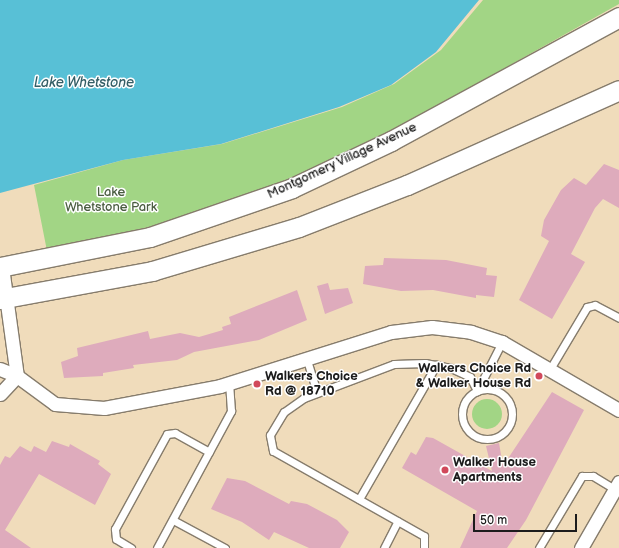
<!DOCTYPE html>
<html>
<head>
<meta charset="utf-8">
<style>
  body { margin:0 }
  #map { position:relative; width:619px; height:548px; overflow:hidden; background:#f0dcbb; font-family:"Balsamiq Sans",sans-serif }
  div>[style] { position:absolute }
  .green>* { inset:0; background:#a2d585 }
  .round { border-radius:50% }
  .water>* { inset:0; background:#58c0d6 }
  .building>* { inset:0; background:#deabbc }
  .roads { filter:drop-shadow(1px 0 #867c6c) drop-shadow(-1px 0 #867c6c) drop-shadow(0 1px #867c6c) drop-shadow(0 -1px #867c6c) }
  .service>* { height:7px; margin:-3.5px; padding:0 3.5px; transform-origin:3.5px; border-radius:3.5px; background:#fff }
  .service>.ring { margin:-3.5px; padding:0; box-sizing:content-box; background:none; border:7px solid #fff; border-radius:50% }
  .minor>* { height:13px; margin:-6.5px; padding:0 6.5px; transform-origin:6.5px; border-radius:6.5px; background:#fff }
  .secondary>* { height:19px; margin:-9.5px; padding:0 9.5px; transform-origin:9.5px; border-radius:9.5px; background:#fff }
  .dots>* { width:11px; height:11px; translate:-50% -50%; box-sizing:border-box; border:2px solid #fff; border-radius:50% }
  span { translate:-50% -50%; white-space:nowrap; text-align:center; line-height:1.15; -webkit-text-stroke:3px #fff; paint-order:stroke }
  .street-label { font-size:13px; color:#1c1c1c }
  .park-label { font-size:13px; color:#4b5d41 }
  .poi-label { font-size:13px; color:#1c1c1c; font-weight:700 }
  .right { translate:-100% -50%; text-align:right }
  .left { translate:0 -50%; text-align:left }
  .water-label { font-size:14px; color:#345e66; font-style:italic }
  .scale { position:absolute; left:473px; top:514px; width:104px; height:18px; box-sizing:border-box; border:2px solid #1c1c1c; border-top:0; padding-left:5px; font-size:12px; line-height:14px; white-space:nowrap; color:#1c1c1c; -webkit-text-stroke:3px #fff; paint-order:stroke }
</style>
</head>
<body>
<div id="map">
  <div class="green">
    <i style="clip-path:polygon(483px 0,619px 0,619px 4px,414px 119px,290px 179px,182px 219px,47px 251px,34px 185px,123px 160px,222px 144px,342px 107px,394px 84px,441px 50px)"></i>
    <i class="round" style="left:472px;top:399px;width:30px;height:30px"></i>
  </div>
  <div class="water">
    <i style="clip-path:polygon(0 0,479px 0,436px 52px,391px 85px,339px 107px,221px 144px,123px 160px,0 193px)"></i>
  </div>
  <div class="building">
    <i style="clip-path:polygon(604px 164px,619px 170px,619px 208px,603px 199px,595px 208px,571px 254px,585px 262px,552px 319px,519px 300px,549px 241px,541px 236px,544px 220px,561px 190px,574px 178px,586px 185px)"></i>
    <i style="clip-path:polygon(384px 258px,446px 260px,487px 268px,486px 275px,497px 276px,494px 297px,476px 295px,476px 298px,433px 290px,401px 291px,363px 284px,365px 266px,383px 265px)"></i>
    <i style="clip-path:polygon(328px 283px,330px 290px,348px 288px,353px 303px,325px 314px,317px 286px)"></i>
    <i style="clip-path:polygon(297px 290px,307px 320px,259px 340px,194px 352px,177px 360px,133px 365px,134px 368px,103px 373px,103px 376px,64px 378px,61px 362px,78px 356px,77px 348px,148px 331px,150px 339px,180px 333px,199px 337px,223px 330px,222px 327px,231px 324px,229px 317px)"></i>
    <i style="clip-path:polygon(552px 392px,584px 410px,526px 520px,507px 548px,460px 548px,477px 511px,402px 468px,411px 452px,416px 455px,426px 437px,433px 438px,492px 471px,486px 446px,499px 443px,503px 466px)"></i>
    <i style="clip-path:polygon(52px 441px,69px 447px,70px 444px,100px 461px,98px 464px,111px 474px,95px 505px,39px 474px,5px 530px,31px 548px,0 548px,0 465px,5px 456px,10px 458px,20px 446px,31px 452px,34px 446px,46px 452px)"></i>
    <i style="clip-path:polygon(227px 478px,245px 481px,289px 504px,291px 501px,307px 504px,337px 520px,349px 532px,340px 548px,309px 548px,274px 532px,269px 540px,242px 522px,211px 509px)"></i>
  </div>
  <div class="roads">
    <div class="service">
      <i style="left:307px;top:360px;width:34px;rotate:73deg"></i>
      <i style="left:550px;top:369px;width:72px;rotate:-59.2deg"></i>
      <i style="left:587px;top:307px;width:8px;rotate:-14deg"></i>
      <i style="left:595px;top:305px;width:27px;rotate:28deg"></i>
      <i class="ring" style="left:462px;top:389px;width:43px;height:43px"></i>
      <i style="left:477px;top:391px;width:55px;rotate:-63deg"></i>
      <i style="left:359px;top:499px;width:155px;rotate:-60.1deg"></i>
      <i style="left:173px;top:520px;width:59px;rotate:28.3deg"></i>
      <i style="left:131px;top:548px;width:17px;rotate:-149deg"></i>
      <i style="left:116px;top:539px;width:10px;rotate:-96deg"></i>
      <i style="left:115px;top:529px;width:108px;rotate:-61.3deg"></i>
      <i style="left:167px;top:434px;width:8px;rotate:-7deg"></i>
      <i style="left:175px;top:433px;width:39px;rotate:29deg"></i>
      <i style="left:157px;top:548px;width:156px;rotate:-61.6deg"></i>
      <i style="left:231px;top:411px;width:27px;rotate:-94deg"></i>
      <i style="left:384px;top:548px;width:30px;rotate:-63deg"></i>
      <i style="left:424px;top:548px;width:12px;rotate:-90deg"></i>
      <i style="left:424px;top:536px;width:173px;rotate:-150.6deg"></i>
      <i style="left:273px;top:451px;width:16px;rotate:-101deg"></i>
      <i style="left:270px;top:435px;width:27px;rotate:-59deg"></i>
      <i style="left:284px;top:412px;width:24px;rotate:-35deg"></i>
      <i style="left:304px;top:398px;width:96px;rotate:-20.7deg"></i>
      <i style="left:394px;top:364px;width:31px;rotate:-2deg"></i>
      <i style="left:425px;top:363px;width:26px;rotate:11deg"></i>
      <i style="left:451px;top:368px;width:21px;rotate:25deg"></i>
      <i style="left:470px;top:377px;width:16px;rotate:63deg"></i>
      <i style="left:539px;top:548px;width:84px;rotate:-59.2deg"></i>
      <i style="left:582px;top:476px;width:11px"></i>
      <i style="left:593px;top:476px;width:26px;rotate:31deg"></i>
    </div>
    <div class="minor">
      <i style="left:2px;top:267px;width:110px;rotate:82.2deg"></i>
      <i style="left:0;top:369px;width:18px;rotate:22deg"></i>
      <i style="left:17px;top:376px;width:47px;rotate:36.4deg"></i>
      <i style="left:55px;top:404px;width:49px;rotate:4.7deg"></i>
      <i style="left:104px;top:408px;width:118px;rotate:-10.7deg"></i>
      <i style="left:220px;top:386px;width:179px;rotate:-17.5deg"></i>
      <i style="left:391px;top:332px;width:41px;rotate:-7deg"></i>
      <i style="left:432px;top:327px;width:39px;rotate:7deg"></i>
      <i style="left:471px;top:332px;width:33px;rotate:18deg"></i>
      <i style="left:502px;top:342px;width:135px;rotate:30.2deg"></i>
      <i style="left:0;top:394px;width:25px;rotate:-47deg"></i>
      <i style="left:581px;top:548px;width:76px;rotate:-60.1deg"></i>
    </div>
    <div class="secondary">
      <i style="left:0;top:267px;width:153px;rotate:-11.3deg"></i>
      <i style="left:150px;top:237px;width:150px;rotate:-19deg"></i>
      <i style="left:292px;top:188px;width:110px;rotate:-25.4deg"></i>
      <i style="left:391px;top:141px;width:260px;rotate:-28.5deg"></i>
      <i style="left:0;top:299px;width:155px;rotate:-10.4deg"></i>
      <i style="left:152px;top:271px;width:153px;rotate:-16.7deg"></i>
      <i style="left:299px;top:227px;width:116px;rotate:-21.3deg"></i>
      <i style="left:407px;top:185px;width:232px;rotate:-24.1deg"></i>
    </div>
  </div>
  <div class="dots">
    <i style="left:539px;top:376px;background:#d1495b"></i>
    <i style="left:257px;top:384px;background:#d1495b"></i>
    <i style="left:445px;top:470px;background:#d1495b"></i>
  </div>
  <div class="street-label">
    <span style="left:342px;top:161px;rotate:-25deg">Montgomery Village Avenue</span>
  </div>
  <div class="park-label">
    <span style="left:111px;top:200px">Lake<br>Whetstone Park</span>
  </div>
  <div class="poi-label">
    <span class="right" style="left:531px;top:376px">Walkers Choice Rd<br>&amp; Walker House Rd</span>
    <span class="left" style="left:265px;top:384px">Walkers Choice<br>Rd @ 18710</span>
    <span class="left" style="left:453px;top:470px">Walker House<br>Apartments</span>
  </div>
  <div class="water-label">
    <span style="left:84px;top:83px">Lake Whetstone</span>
  </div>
  <div class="scale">50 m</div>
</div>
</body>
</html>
